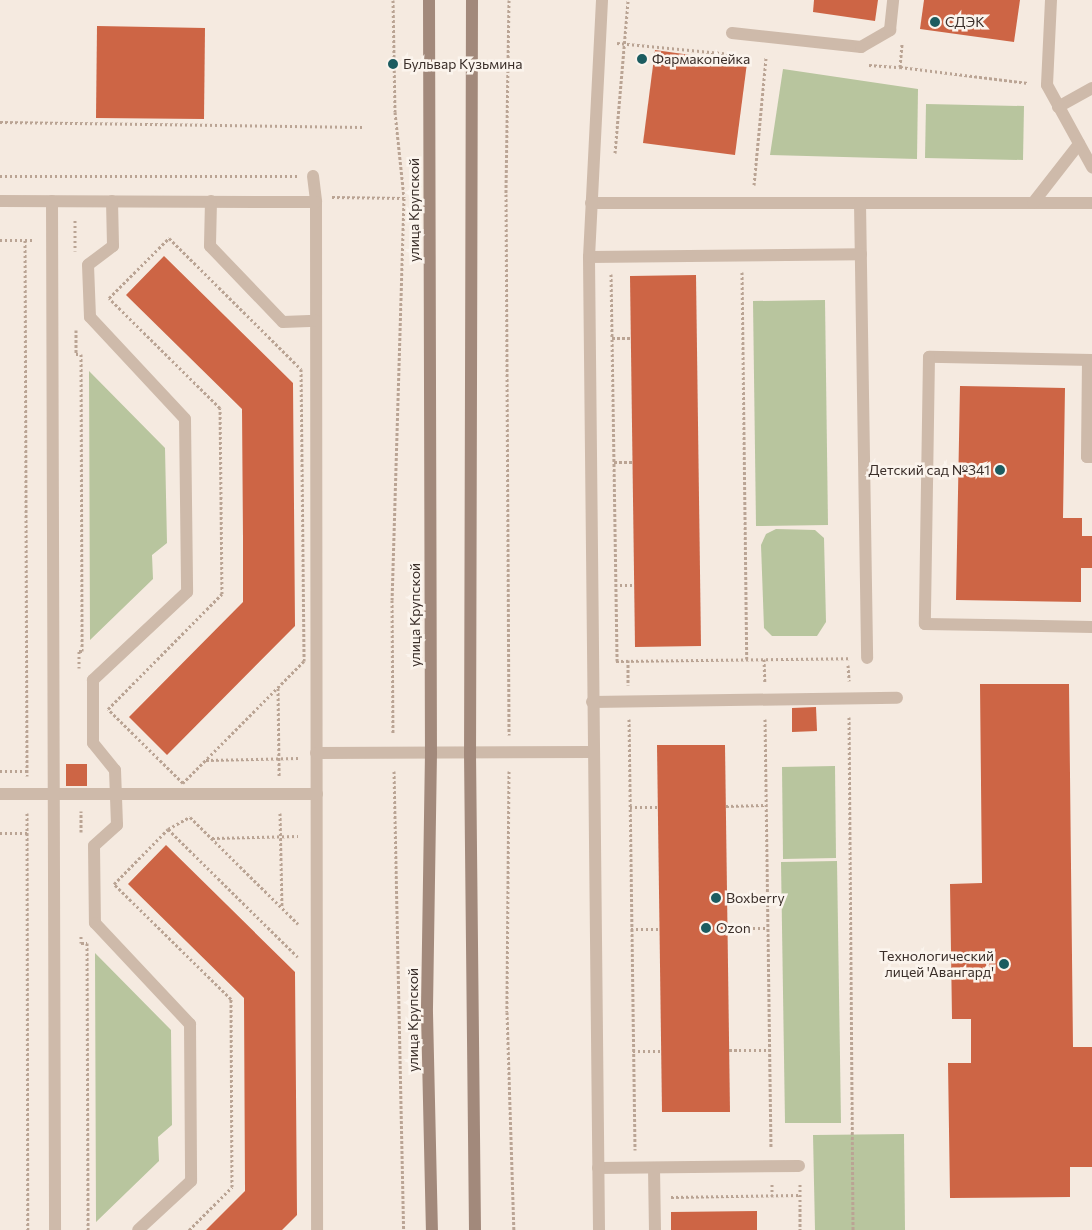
<!DOCTYPE html>
<html>
<head>
<meta charset="utf-8">
<style>
  body { margin:0 }
  #map { position:relative; width:1092px; height:1230px; overflow:hidden; background:#f5eae0; font-family:Commissioner,sans-serif }
  div>[style] { position:absolute }
  .green>* { inset:0; background:#b8c59e }
  .building>* { inset:0; background:#cd6545 }
  .path>* { height:3px; margin-top:-1.5px; transform-origin:0; background:repeating-linear-gradient(90deg,#baa494 0 2.5px,transparent 0 5px) }
  .lane>* { height:12px; margin:-6px; padding:0 6px; transform-origin:6px; border-radius:6px; background:#cebaaa }
  .secondary>* { height:12px; margin:-6px; padding:0 6px; transform-origin:6px; border-radius:6px; background:#a2897b }
  .dots>* { width:14px; height:14px; translate:-50% -50%; box-sizing:border-box; border:2px solid #fbf4ed; border-radius:50% }
  span { translate:-50% -50%; white-space:nowrap; text-align:center; line-height:1.15; -webkit-text-stroke:5px #fbf4ed; paint-order:stroke }
  .poi-label { font-size:14px; color:#3b2f2a }
  .left { translate:0 -50%; text-align:left }
  .right { translate:-100% -50%; text-align:right }
  .street-label { font-size:14px; color:#3b2f2a }
</style>
</head>
<body>
<div id="map">
  <div class="green">
    <i style="clip-path:polygon(783px 69px,918px 89px,917px 159px,770px 155px)"></i>
    <i style="clip-path:polygon(926px 104px,1024px 106px,1023px 160px,925px 158px)"></i>
    <i style="clip-path:polygon(825px 300px,828px 525px,756px 526px,753px 301px)"></i>
    <i style="clip-path:polygon(89px 371px,165px 448px,167px 543px,152px 555px,153px 579px,90px 640px)"></i>
    <i style="clip-path:polygon(776px 529px,815px 530px,824px 538px,826px 622px,817px 636px,772px 636px,764px 628px,761px 545px,766px 534px)"></i>
    <i style="clip-path:polygon(835px 766px,836px 858px,783px 859px,782px 767px)"></i>
    <i style="clip-path:polygon(837px 861px,841px 1123px,785px 1123px,781px 862px)"></i>
    <i style="clip-path:polygon(95px 953px,171px 1030px,172px 1125px,158px 1137px,159px 1161px,96px 1222px)"></i>
    <i style="clip-path:polygon(904px 1134px,905px 1230px,815px 1230px,813px 1135px)"></i>
  </div>
  <div class="building">
    <i style="clip-path:polygon(814px 0,878px 0,875px 21px,813px 12px)"></i>
    <i style="clip-path:polygon(924px 0,1020px 0,1014px 42px,920px 29px)"></i>
    <i style="clip-path:polygon(97px 26px,205px 28px,204px 119px,96px 118px)"></i>
    <i style="clip-path:polygon(655px 50px,747px 63px,735px 155px,643px 143px)"></i>
    <i style="clip-path:polygon(164px 256px,293px 383px,295px 626px,167px 755px,129px 717px,243px 602px,243px 539px,242px 409px,126px 295px)"></i>
    <i style="clip-path:polygon(696px 275px,701px 646px,635px 647px,630px 276px)"></i>
    <i style="clip-path:polygon(960px 386px,1065px 388px,1063px 518px,1082px 518px,1082px 536px,1092px 536px,1092px 568px,1081px 568px,1081px 602px,956px 600px)"></i>
    <i style="clip-path:polygon(980px 684px,1069px 684px,1073px 1047px,1092px 1047px,1092px 1167px,1070px 1167px,1070px 1197px,950px 1198px,948px 1063px,971px 1063px,971px 1019px,952px 1019px,950px 884px,982px 883px)"></i>
    <i style="clip-path:polygon(816px 707px,817px 731px,792px 732px,792px 708px)"></i>
    <i style="clip-path:polygon(657px 745px,725px 745px,730px 1112px,662px 1112px)"></i>
    <i style="clip-path:polygon(66px 764px,87px 764px,87px 786px,66px 786px)"></i>
    <i style="clip-path:polygon(166px 845px,295px 972px,297px 1215px,282px 1230px,206px 1230px,245px 1191px,244px 998px,128px 884px)"></i>
    <i style="clip-path:polygon(757px 1211px,757px 1230px,671px 1230px,671px 1212px)"></i>
  </div>
  <div class="path">
    <i style="left:393px;top:0;width:112px;rotate:89deg"></i>
    <i style="left:395px;top:112px;width:86px;rotate:84deg"></i>
    <i style="left:404px;top:198px;width:402px;rotate:91.7deg"></i>
    <i style="left:392px;top:600px;width:134px;rotate:89.6deg"></i>
    <i style="left:509px;top:0;width:194px;rotate:90.9deg"></i>
    <i style="left:506px;top:194px;width:541px;rotate:89.68deg"></i>
    <i style="left:617px;top:43px;width:115px;rotate:5.5deg"></i>
    <i style="left:869px;top:65px;width:31px;rotate:4deg"></i>
    <i style="left:900px;top:67px;width:23px;rotate:-85deg"></i>
    <i style="left:900px;top:67px;width:129px;rotate:7.1deg"></i>
    <i style="left:0;top:122px;width:363px;rotate:0.8deg"></i>
    <i style="left:615px;top:153px;width:154px;rotate:-85.1deg"></i>
    <i style="left:0;top:176px;width:297px"></i>
    <i style="left:754px;top:185px;width:129px;rotate:-84.6deg"></i>
    <i style="left:332px;top:197px;width:72px;rotate:0.8deg"></i>
    <i style="left:75px;top:220px;width:31px;rotate:90deg"></i>
    <i style="left:169px;top:238px;width:186px;rotate:44.8deg"></i>
    <i style="left:301px;top:369px;width:292px;rotate:89.4deg"></i>
    <i style="left:304px;top:661px;width:172px;rotate:134.8deg"></i>
    <i style="left:183px;top:783px;width:105px;rotate:-135.4deg"></i>
    <i style="left:108px;top:709px;width:162px;rotate:-45.3deg"></i>
    <i style="left:222px;top:594px;width:186px;rotate:-90.6deg"></i>
    <i style="left:220px;top:408px;width:156px;rotate:-135.3deg"></i>
    <i style="left:109px;top:298px;width:85px;rotate:-45deg"></i>
    <i style="left:0;top:240px;width:34px"></i>
    <i style="left:25px;top:240px;width:536px;rotate:89.79deg"></i>
    <i style="left:742px;top:272px;width:387px;rotate:89.3deg"></i>
    <i style="left:611px;top:274px;width:387px;rotate:89.1deg"></i>
    <i style="left:76px;top:330px;width:24px;rotate:90deg"></i>
    <i style="left:76px;top:354px;width:5px"></i>
    <i style="left:81px;top:354px;width:297px;rotate:89.8deg"></i>
    <i style="left:82px;top:651px;width:3px;rotate:180deg"></i>
    <i style="left:79px;top:651px;width:17px;rotate:90deg"></i>
    <i style="left:612px;top:338px;width:19px"></i>
    <i style="left:614px;top:462px;width:19px"></i>
    <i style="left:615px;top:585px;width:20px"></i>
    <i style="left:764px;top:659px;width:23px;rotate:88deg"></i>
    <i style="left:628px;top:660px;width:25px;rotate:90deg"></i>
    <i style="left:616px;top:661px;width:234px;rotate:-0.7deg"></i>
    <i style="left:848px;top:665px;width:16px;rotate:86deg"></i>
    <i style="left:278px;top:688px;width:88px;rotate:89.3deg"></i>
    <i style="left:849px;top:717px;width:513px;rotate:89.55deg"></i>
    <i style="left:629px;top:719px;width:431px;rotate:89.2deg"></i>
    <i style="left:765px;top:719px;width:428px;rotate:89.2deg"></i>
    <i style="left:206px;top:760px;width:92px;rotate:-1.2deg"></i>
    <i style="left:0;top:771px;width:27px"></i>
    <i style="left:394px;top:771px;width:459px;rotate:88.8deg"></i>
    <i style="left:509px;top:771px;width:241px;rotate:90.5deg"></i>
    <i style="left:507px;top:1012px;width:218px;rotate:88.2deg"></i>
    <i style="left:726px;top:806px;width:41px;rotate:-1.4deg"></i>
    <i style="left:630px;top:807px;width:28px"></i>
    <i style="left:27px;top:813px;width:417px;rotate:89.9deg"></i>
    <i style="left:280px;top:813px;width:93px;rotate:88.8deg"></i>
    <i style="left:168px;top:829px;width:25px;rotate:-29deg"></i>
    <i style="left:190px;top:817px;width:152px;rotate:44.7deg"></i>
    <i style="left:81px;top:832px;width:21px;rotate:-90deg"></i>
    <i style="left:0;top:833px;width:27px"></i>
    <i style="left:212px;top:838px;width:86px;rotate:-1.3deg"></i>
    <i style="left:728px;top:928px;width:40px"></i>
    <i style="left:631px;top:929px;width:29px"></i>
    <i style="left:81px;top:936px;width:7px;rotate:90deg"></i>
    <i style="left:81px;top:943px;width:6px"></i>
    <i style="left:87px;top:943px;width:287px;rotate:89.8deg"></i>
    <i style="left:729px;top:1050px;width:41px"></i>
    <i style="left:633px;top:1051px;width:29px"></i>
    <i style="left:772px;top:1184px;width:12px;rotate:90deg"></i>
    <i style="left:800px;top:1184px;width:46px;rotate:90deg"></i>
    <i style="left:671px;top:1197px;width:129px;rotate:-0.9deg"></i>
    <i style="left:189px;top:1230px;width:61px;rotate:-45deg"></i>
    <i style="left:232px;top:1187px;width:188px;rotate:-90.3deg"></i>
    <i style="left:231px;top:999px;width:164px;rotate:-135.5deg"></i>
    <i style="left:114px;top:884px;width:77px;rotate:-45.5deg"></i>
    <i style="left:168px;top:829px;width:182px;rotate:44.6deg"></i>
  </div>
  <div class="lane">
    <i style="left:1051px;top:0;width:85px;rotate:92.7deg"></i>
    <i style="left:1047px;top:85px;width:94px;rotate:61.2deg"></i>
    <i style="left:732px;top:33px;width:130px;rotate:6.2deg"></i>
    <i style="left:861px;top:47px;width:34px;rotate:-30deg"></i>
    <i style="left:890px;top:30px;width:30px;rotate:-84deg"></i>
    <i style="left:1058px;top:107px;width:39px;rotate:-29deg"></i>
    <i style="left:313px;top:176px;width:26px;rotate:83deg"></i>
    <i style="left:316px;top:202px;width:1028px;rotate:89.94deg"></i>
    <i style="left:0;top:201px;width:316px;rotate:0.2deg"></i>
    <i style="left:52px;top:201px;width:1029px;rotate:89.83deg"></i>
    <i style="left:112px;top:201px;width:45px;rotate:88.7deg"></i>
    <i style="left:113px;top:246px;width:31px;rotate:143deg"></i>
    <i style="left:88px;top:265px;width:52px;rotate:87.8deg"></i>
    <i style="left:90px;top:317px;width:139px;rotate:47deg"></i>
    <i style="left:185px;top:419px;width:173px;rotate:89.3deg"></i>
    <i style="left:187px;top:592px;width:129px;rotate:136.9deg"></i>
    <i style="left:93px;top:680px;width:63px;rotate:90deg"></i>
    <i style="left:93px;top:743px;width:35px;rotate:51deg"></i>
    <i style="left:115px;top:770px;width:55px;rotate:87.9deg"></i>
    <i style="left:117px;top:825px;width:31px;rotate:138deg"></i>
    <i style="left:94px;top:846px;width:77px;rotate:89.3deg"></i>
    <i style="left:95px;top:923px;width:139px;rotate:46.8deg"></i>
    <i style="left:190px;top:1024px;width:157px;rotate:89.6deg"></i>
    <i style="left:191px;top:1181px;width:72px;rotate:137.2deg"></i>
    <i style="left:211px;top:201px;width:45px;rotate:91.3deg"></i>
    <i style="left:210px;top:246px;width:105px;rotate:46.2deg"></i>
    <i style="left:283px;top:322px;width:33px;rotate:-2deg"></i>
    <i style="left:591px;top:203px;width:501px"></i>
    <i style="left:860px;top:203px;width:455px;rotate:89.1deg"></i>
    <i style="left:1033px;top:203px;width:75px;rotate:-52.1deg"></i>
    <i style="left:589px;top:257px;width:272px;rotate:-0.6deg"></i>
    <i style="left:1088px;top:360px;width:97px;rotate:90.6deg"></i>
    <i style="left:1087px;top:457px;width:5px"></i>
    <i style="left:1092px;top:360px;width:163px;rotate:-178.9deg"></i>
    <i style="left:929px;top:357px;width:267px;rotate:90.9deg"></i>
    <i style="left:925px;top:624px;width:167px;rotate:1deg"></i>
    <i style="left:592px;top:702px;width:305px;rotate:-0.8deg"></i>
    <i style="left:316px;top:753px;width:276px;rotate:-0.2deg"></i>
    <i style="left:0;top:794px;width:317px"></i>
    <i style="left:598px;top:1168px;width:201px;rotate:-0.6deg"></i>
    <i style="left:654px;top:1168px;width:62px;rotate:89.1deg"></i>
    <i style="left:599px;top:1230px;width:973px;rotate:-90.59deg"></i>
    <i style="left:589px;top:257px;width:257px;rotate:-87.1deg"></i>
  </div>
  <div class="secondary">
    <i style="left:429px;top:0;width:753px;rotate:89.85deg"></i>
    <i style="left:431px;top:753px;width:260px;rotate:90.9deg"></i>
    <i style="left:427px;top:1013px;width:217px;rotate:88.7deg"></i>
    <i style="left:472px;top:0;width:753px;rotate:90.15deg"></i>
    <i style="left:470px;top:753px;width:477px;rotate:89.4deg"></i>
  </div>
  <div class="dots">
    <i style="left:935px;top:22px;background:#1c5c60"></i>
    <i style="left:642px;top:59px;background:#1c5c60"></i>
    <i style="left:393px;top:64px;background:#1c5c60"></i>
    <i style="left:1000px;top:470px;background:#1c5c60"></i>
    <i style="left:716px;top:898px;background:#1c5c60"></i>
    <i style="left:706px;top:928px;background:#1c5c60"></i>
    <i style="left:1004px;top:964px;background:#1c5c60"></i>
  </div>
  <div class="poi-label">
    <span class="left" style="left:945px;top:22px">СДЭК</span>
    <span class="left" style="left:652px;top:59px">Фармакопейка</span>
    <span class="left" style="left:403px;top:64px">Бульвар Кузьмина</span>
    <span class="right" style="left:990px;top:470px">Детский сад №341</span>
    <span class="left" style="left:726px;top:898px">Boxberry</span>
    <span class="left" style="left:716px;top:928px">Ozon</span>
    <span class="right" style="left:994px;top:964px">Технологический<br>лицей 'Авангард'</span>
  </div>
  <div class="street-label">
    <span style="left:414px;top:210px;rotate:-90deg">улица Крупской</span>
    <span style="left:415px;top:615px;rotate:-90deg">улица Крупской</span>
    <span style="left:413px;top:1020px;rotate:-90deg">улица Крупской</span>
  </div>
</div>
</body>
</html>
